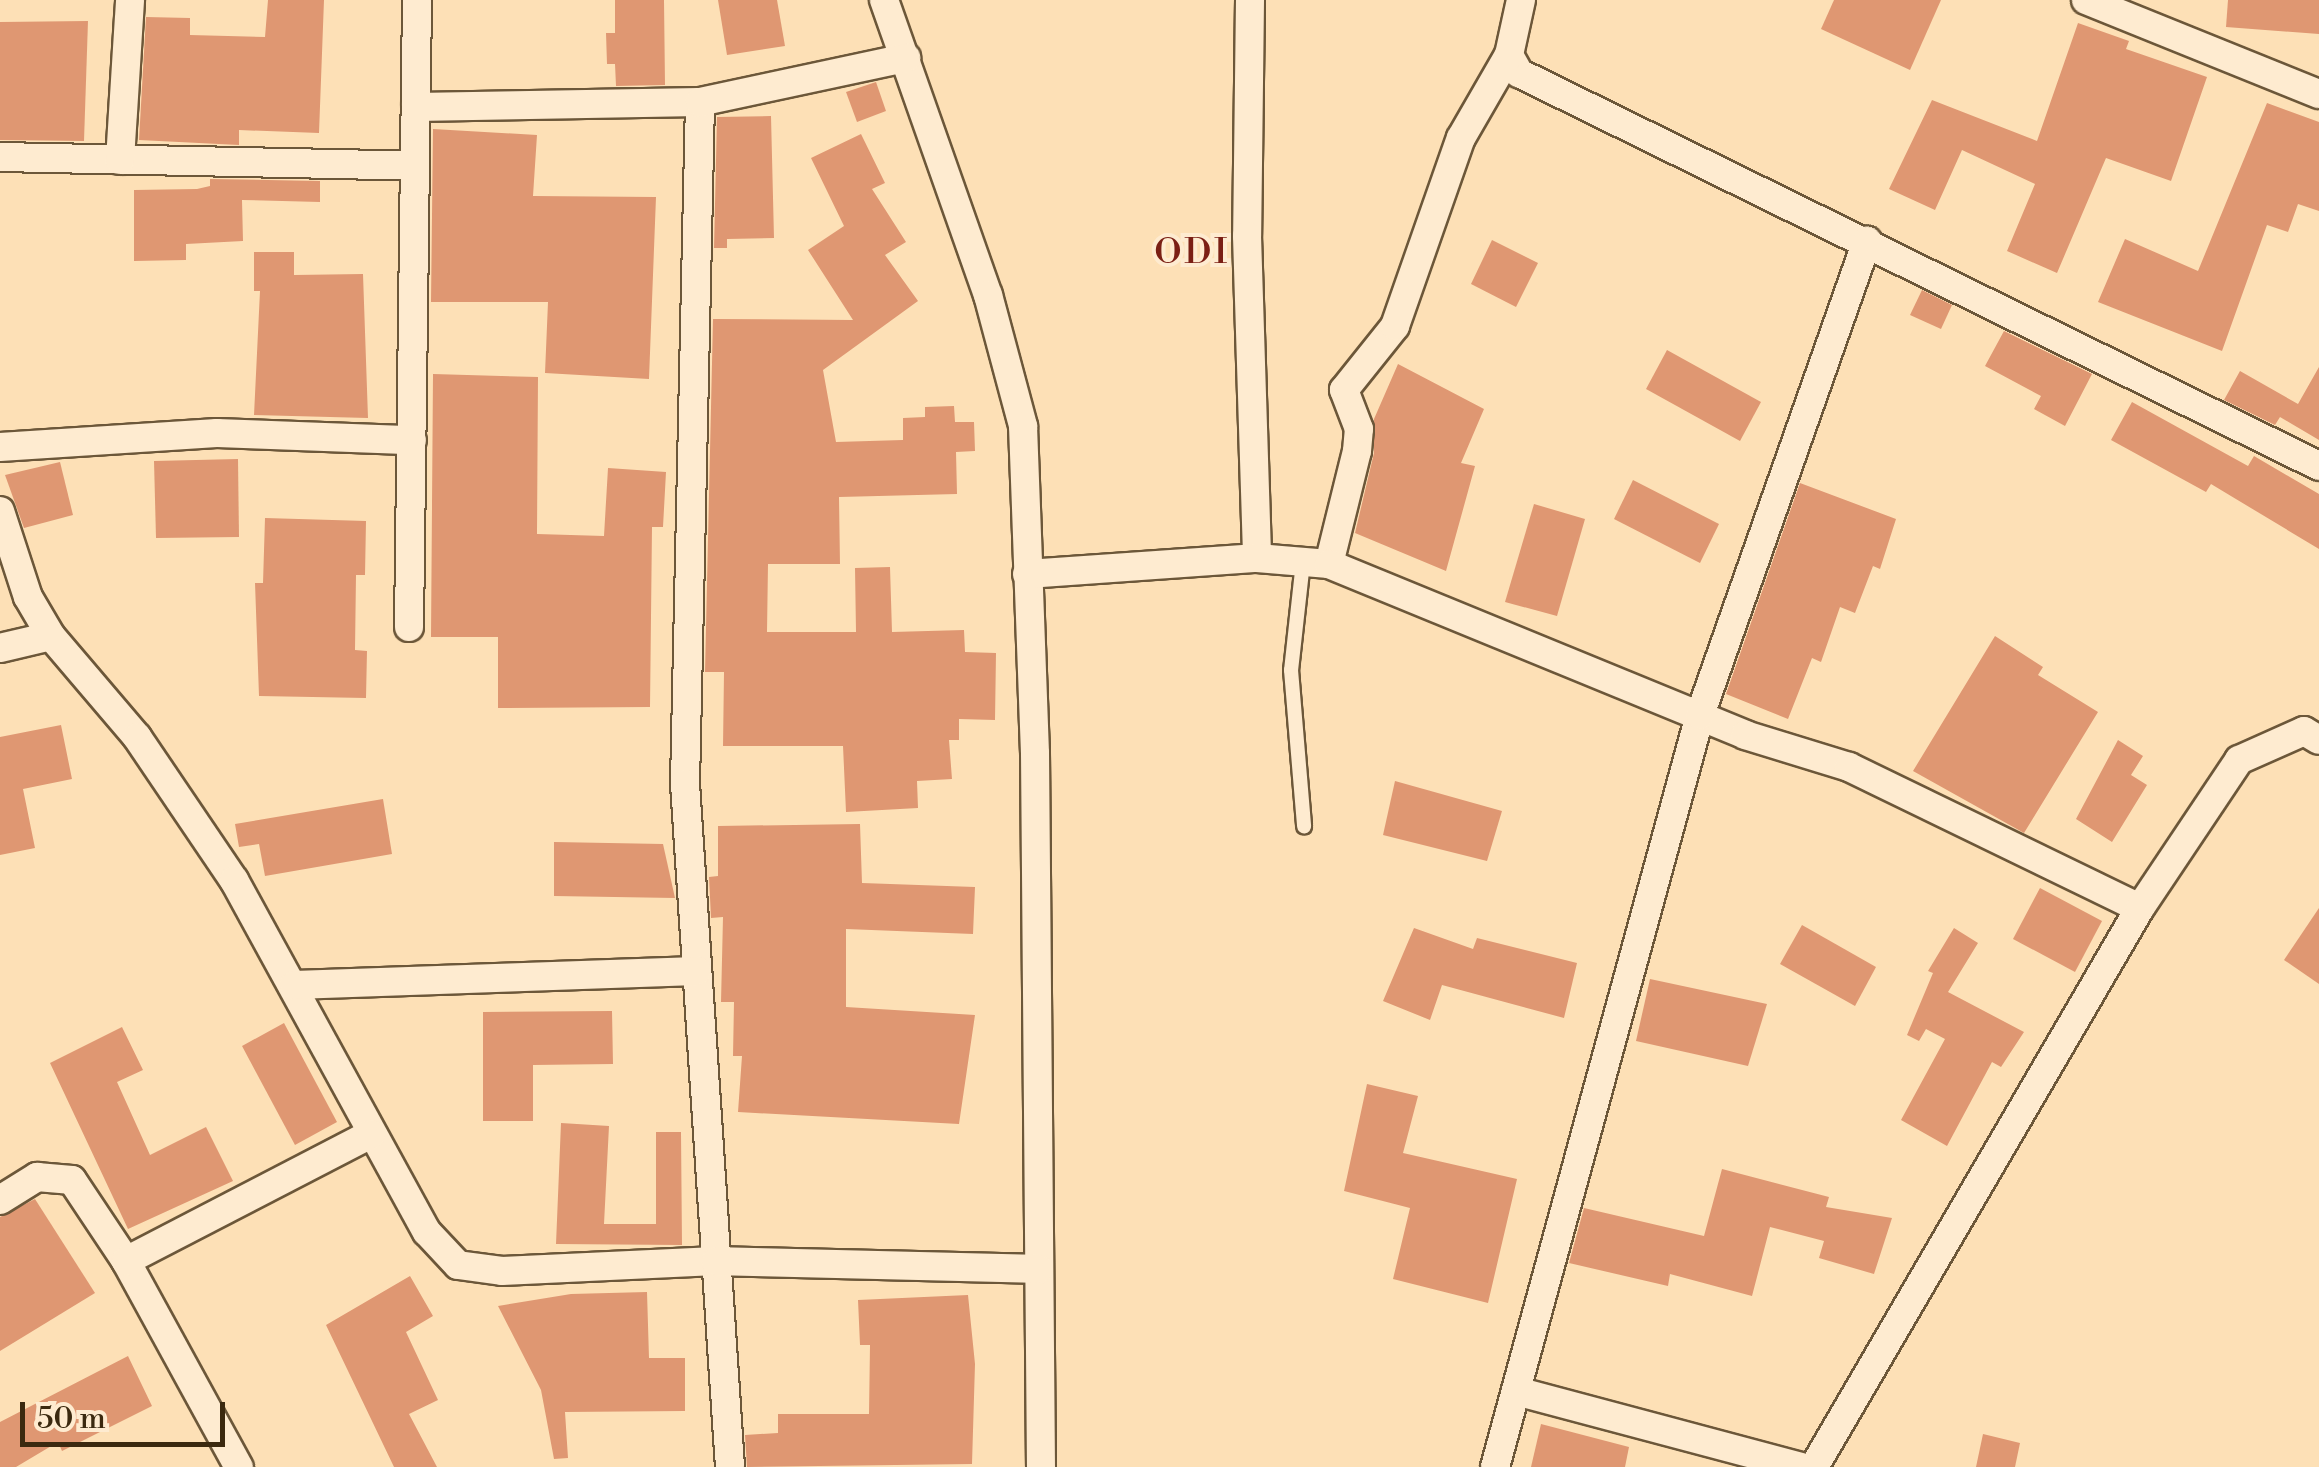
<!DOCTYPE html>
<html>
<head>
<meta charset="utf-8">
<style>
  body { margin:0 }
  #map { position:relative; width:2319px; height:1467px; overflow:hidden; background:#fde0b6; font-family:"Libre Bodoni",serif }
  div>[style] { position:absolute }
  .building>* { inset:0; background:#df9772 }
  .roads { filter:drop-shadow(2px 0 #6c5739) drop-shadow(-2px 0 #6c5739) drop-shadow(0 2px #6c5739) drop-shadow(0 -2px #6c5739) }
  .lane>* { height:14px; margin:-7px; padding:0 7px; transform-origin:7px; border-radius:7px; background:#feebd0 }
  .street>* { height:28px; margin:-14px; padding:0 14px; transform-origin:14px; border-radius:14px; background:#feebd0 }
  span { translate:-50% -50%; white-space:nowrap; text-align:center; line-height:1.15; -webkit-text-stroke:8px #feebd0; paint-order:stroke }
  .quarter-label { font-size:35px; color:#7a1f14; letter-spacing:2.5px }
  .scale { position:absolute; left:20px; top:1402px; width:205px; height:45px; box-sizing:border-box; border:5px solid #3b290f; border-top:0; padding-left:12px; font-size:30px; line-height:35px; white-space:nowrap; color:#3b290f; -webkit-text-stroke:8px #feebd0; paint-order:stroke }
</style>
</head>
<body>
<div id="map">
  <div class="building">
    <i style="clip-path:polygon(268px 0,324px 0,319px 133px,239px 130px,239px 145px,139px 140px,146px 17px,190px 18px,190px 35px,265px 37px)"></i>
    <i style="clip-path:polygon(615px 0,664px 0,665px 85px,616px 86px,615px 64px,607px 64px,606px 33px,615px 33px)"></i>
    <i style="clip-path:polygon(718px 0,777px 0,785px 46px,727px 55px)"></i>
    <i style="clip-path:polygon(1834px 0,1941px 0,1910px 70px,1821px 29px)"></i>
    <i style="clip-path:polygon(2228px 0,2319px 0,2319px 34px,2226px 27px)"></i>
    <i style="clip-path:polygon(88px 21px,84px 141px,0 140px,0 22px)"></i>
    <i style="clip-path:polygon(2078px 23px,2129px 41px,2126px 49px,2207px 77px,2171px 181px,2106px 158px,2057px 273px,2007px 251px,2035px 184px,1962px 150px,1935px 210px,1889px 189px,1932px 100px,2037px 141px)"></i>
    <i style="clip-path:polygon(876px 82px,886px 111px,857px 122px,846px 92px)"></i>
    <i style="clip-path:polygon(2267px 103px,2319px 122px,2319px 211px,2298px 204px,2288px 232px,2267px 225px,2222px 351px,2098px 302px,2125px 239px,2198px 271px)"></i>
    <i style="clip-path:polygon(771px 116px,774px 238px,727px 239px,727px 248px,714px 248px,717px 117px)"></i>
    <i style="clip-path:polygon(433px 129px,537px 135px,533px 196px,656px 197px,649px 379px,545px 373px,548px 302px,431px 302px)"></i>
    <i style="clip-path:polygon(861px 134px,885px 183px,872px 189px,906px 242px,885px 255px,918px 301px,823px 370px,836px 442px,903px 440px,903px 418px,925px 417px,925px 407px,954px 406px,955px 422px,974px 422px,975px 451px,956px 452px,957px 494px,839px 497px,840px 564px,768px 564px,767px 632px,856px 632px,855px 568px,890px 567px,892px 632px,964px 630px,965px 652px,996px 653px,995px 720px,959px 719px,959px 740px,949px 740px,952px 779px,917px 781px,918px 808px,846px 812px,843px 746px,723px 746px,724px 672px,705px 672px,713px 319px,853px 320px,808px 250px,844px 226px,811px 158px)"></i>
    <i style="clip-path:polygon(210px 179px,320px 181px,320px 202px,242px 200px,243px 241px,186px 244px,186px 260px,134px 261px,134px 190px,197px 189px,210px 186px)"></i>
    <i style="clip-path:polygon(1492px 240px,1538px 263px,1516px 307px,1471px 284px)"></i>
    <i style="clip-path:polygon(254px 252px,294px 252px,294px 275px,363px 274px,368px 418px,254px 415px,260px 291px,254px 291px)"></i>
    <i style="clip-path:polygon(1922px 290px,1952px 305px,1941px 329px,1910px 315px)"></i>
    <i style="clip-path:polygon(2004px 331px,2092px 374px,2065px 426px,2034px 409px,2041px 396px,1985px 366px)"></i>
    <i style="clip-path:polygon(1667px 350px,1761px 402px,1740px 441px,1646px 389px)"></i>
    <i style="clip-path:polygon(1398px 364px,1484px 409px,1461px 463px,1475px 466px,1446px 571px,1355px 533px,1374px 453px,1374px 419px)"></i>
    <i style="clip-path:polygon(2319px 367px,2319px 440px,2280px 417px,2275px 425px,2224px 400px,2240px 371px,2298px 404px)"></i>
    <i style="clip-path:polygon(433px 374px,538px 377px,537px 534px,604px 536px,608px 468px,666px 472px,663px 527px,652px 527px,650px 707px,498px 708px,498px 637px,431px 637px)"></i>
    <i style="clip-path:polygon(2132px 402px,2248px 466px,2254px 456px,2319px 494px,2319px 549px,2211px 484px,2206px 492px,2111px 440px)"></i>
    <i style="clip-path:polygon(238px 459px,239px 537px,156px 538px,154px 461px)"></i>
    <i style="clip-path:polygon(60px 462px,73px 515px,24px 528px,5px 475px)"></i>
    <i style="clip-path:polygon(1633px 480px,1719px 524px,1700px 563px,1614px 519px)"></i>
    <i style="clip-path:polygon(1800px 483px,1896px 519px,1880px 569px,1873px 566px,1855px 613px,1840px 607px,1821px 662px,1812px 658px,1788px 719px,1726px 694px)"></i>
    <i style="clip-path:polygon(1534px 504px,1585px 519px,1557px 616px,1505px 602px)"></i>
    <i style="clip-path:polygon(265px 518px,366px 521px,365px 575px,356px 575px,355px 650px,367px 651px,366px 698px,259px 696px,255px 583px,263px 583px)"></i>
    <i style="clip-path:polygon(1995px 636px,2043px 667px,2038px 675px,2098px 712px,2024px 833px,1913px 771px)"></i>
    <i style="clip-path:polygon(61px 725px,72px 779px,23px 789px,35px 848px,0 855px,0 737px)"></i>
    <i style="clip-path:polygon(2118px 740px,2143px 756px,2131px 775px,2147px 785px,2112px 842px,2076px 819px)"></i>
    <i style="clip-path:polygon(1395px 781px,1502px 811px,1487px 861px,1383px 835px)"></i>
    <i style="clip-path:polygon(383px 799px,392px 854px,265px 876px,259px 844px,239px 847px,235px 824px)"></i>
    <i style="clip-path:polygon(860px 824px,862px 883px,975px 887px,973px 934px,846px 929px,846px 1007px,975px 1015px,959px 1124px,738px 1112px,742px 1056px,733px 1056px,734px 1002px,721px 1002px,723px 917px,711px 918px,709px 877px,718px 876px,718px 826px)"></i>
    <i style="clip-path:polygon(554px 842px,663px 844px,675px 898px,554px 896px)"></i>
    <i style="clip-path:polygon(2040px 888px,2102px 921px,2075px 972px,2013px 939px)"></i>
    <i style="clip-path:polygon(2319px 908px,2319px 984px,2284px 960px)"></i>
    <i style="clip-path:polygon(1802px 925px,1876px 967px,1855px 1006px,1780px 964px)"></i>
    <i style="clip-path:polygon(1414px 928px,1473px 949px,1477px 938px,1577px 963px,1564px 1018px,1442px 985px,1430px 1020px,1383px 1001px)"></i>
    <i style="clip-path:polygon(1954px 928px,1978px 943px,1948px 992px,2024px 1032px,2001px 1067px,1992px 1062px,1947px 1146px,1901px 1120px,1945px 1039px,1926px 1029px,1919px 1041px,1907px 1035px,1933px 973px,1928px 971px)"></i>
    <i style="clip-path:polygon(1650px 979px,1767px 1004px,1748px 1066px,1636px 1041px)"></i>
    <i style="clip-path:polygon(612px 1011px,613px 1064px,533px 1065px,533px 1121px,483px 1121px,483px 1012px)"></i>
    <i style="clip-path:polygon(284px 1023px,337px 1122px,295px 1145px,242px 1046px)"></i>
    <i style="clip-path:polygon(122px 1027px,143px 1070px,117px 1082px,150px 1155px,206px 1127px,233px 1181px,128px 1229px,50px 1063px)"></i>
    <i style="clip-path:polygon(1367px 1084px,1418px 1096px,1403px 1153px,1517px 1179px,1488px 1303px,1393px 1279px,1410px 1208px,1344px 1191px)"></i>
    <i style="clip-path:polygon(561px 1123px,609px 1126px,604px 1224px,656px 1224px,656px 1132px,681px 1132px,682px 1245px,556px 1244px)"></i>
    <i style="clip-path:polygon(1722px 1169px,1829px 1197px,1826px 1207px,1892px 1218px,1874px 1274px,1819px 1258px,1824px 1241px,1770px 1227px,1752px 1296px,1670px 1274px,1668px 1286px,1569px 1263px,1584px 1208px,1704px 1236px)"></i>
    <i style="clip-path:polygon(35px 1199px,95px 1293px,0 1351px,0 1217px)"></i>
    <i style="clip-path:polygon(410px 1276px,433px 1316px,406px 1332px,438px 1400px,409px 1414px,437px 1467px,394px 1467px,326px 1325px)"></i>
    <i style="clip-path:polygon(647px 1292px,649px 1358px,685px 1358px,685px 1411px,565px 1412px,568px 1458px,554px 1459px,541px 1390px,498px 1306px,571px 1294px)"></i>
    <i style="clip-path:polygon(968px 1295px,975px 1364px,972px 1464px,747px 1467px,745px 1435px,778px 1433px,778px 1414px,869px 1414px,870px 1345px,860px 1345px,858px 1300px)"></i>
    <i style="clip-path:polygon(128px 1356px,152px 1406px,62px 1451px,58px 1442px,16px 1467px,0 1467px,0 1422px)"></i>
    <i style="clip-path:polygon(1541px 1424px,1629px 1447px,1625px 1467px,1531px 1467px)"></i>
    <i style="clip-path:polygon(1983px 1434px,2020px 1443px,2015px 1467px,1976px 1467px)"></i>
  </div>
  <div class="roads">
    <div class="lane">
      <i style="left:1303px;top:562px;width:109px;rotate:96.3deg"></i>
      <i style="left:1291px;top:670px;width:157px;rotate:85.2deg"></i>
    </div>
    <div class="street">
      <i style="left:884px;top:0;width:313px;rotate:70.6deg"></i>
      <i style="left:988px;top:295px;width:136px;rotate:75deg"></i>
      <i style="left:1023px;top:426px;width:327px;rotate:87.9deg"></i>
      <i style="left:1035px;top:753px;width:714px;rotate:89.52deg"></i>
      <i style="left:1250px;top:0;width:236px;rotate:90.7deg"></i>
      <i style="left:1247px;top:236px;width:322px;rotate:88.2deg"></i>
      <i style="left:2086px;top:0;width:251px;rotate:22deg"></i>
      <i style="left:1509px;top:55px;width:21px;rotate:61deg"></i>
      <i style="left:1519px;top:73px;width:891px;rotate:26.16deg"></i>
      <i style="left:700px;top:102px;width:682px;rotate:91.26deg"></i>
      <i style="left:685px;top:784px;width:684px;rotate:86.23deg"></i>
      <i style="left:416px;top:107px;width:284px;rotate:-1deg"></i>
      <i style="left:700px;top:102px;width:211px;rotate:-12.1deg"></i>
      <i style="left:0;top:157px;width:415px;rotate:1.2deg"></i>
      <i style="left:120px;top:160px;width:160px;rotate:-86.4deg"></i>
      <i style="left:0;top:447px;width:217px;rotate:-3.7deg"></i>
      <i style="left:217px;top:433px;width:195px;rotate:2.1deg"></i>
      <i style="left:0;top:511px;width:90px;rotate:72deg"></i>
      <i style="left:28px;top:597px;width:45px;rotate:59.5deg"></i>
      <i style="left:51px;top:636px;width:133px;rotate:49.6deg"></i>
      <i style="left:137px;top:737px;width:173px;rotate:55.9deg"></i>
      <i style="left:234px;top:880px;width:401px;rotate:61.3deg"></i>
      <i style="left:427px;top:1232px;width:45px;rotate:46.8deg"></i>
      <i style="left:458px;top:1265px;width:44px;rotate:7.8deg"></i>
      <i style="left:502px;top:1271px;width:214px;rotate:-2.7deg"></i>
      <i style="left:716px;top:1261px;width:323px;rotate:1.4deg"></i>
      <i style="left:1329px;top:564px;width:116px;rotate:-76.1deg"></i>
      <i style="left:1357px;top:451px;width:22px;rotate:-85deg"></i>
      <i style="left:1359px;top:429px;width:42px;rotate:-111deg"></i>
      <i style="left:1344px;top:390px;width:82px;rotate:-51.4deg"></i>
      <i style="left:1395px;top:326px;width:199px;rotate:-70.7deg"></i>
      <i style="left:1461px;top:138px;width:96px;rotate:-60deg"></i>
      <i style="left:1509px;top:55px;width:56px;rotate:-77.7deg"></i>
      <i style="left:1027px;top:574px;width:231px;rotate:-4deg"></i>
      <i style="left:1257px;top:558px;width:72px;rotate:4.8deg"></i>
      <i style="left:1329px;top:564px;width:450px;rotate:22.3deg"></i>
      <i style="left:1745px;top:735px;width:109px;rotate:17.1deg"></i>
      <i style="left:1849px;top:767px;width:323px;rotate:25.9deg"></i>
      <i style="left:409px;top:627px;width:627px;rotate:-89.27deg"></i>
      <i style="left:0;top:648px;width:52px;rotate:-13.2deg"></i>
      <i style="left:294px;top:985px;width:403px;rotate:-2deg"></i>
      <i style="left:0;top:1200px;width:44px;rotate:-31.9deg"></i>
      <i style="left:37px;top:1177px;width:35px;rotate:5deg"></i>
      <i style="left:72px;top:1180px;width:97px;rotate:56.3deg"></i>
      <i style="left:126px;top:1261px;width:235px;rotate:61.3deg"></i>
      <i style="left:126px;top:1261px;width:276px;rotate:-27.4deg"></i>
      <i style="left:1516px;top:1391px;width:295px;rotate:14.9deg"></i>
      <i style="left:1495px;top:1467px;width:779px;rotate:-74.75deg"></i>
      <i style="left:1700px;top:715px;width:503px;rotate:-70.59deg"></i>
      <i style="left:1814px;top:1467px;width:647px;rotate:-59.75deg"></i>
      <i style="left:2140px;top:908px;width:178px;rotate:-56.2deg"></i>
      <i style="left:2239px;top:760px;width:71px;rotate:-24deg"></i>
      <i style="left:2304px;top:731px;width:17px;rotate:31deg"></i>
    </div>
  </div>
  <div class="quarter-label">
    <span style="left:1192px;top:253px">ODI</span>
  </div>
  <div class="scale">50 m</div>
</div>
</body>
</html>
